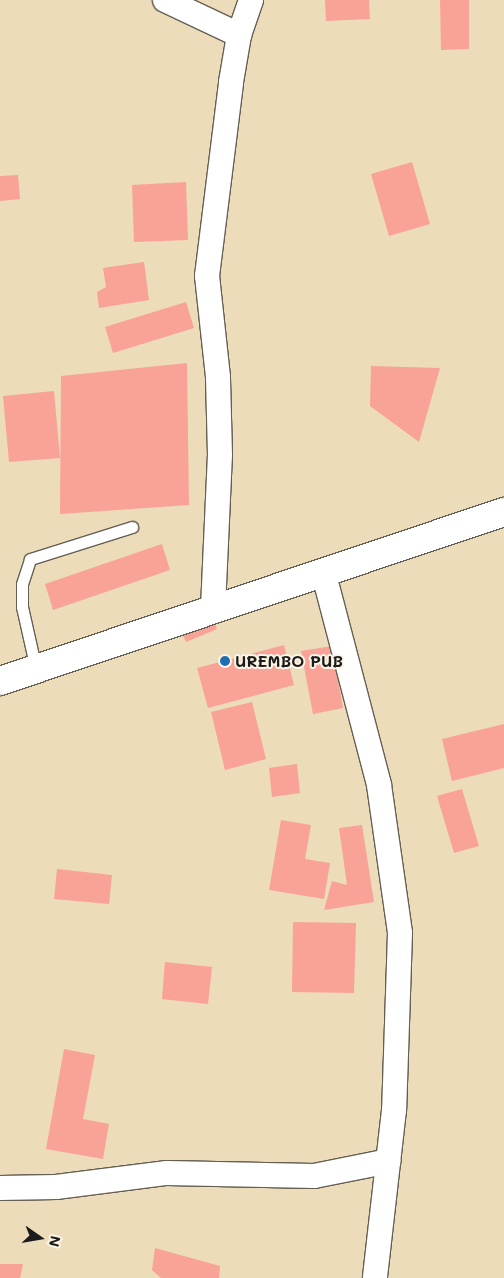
<!DOCTYPE html>
<html>
<head>
<meta charset="utf-8">
<style>
  body { margin:0 }
  #map { position:relative; width:504px; height:1278px; overflow:hidden; background:#eddcb9; font-family:Mali,sans-serif }
  div>[style] { position:absolute }
  .building>* { inset:0; background:#f9a298 }
  .roads { filter:drop-shadow(1px 0 #655f53) drop-shadow(-1px 0 #655f53) drop-shadow(0 1px #655f53) drop-shadow(0 -1px #655f53) }
  .lane>* { height:11px; margin:-5.5px; padding:0 5.5px; transform-origin:5.5px; border-radius:5.5px; background:#fff }
  .street>* { height:24px; margin:-12px; padding:0 12px; transform-origin:12px; border-radius:12px; background:#fff }
  .secondary>* { height:28px; margin:-14px; padding:0 14px; transform-origin:14px; border-radius:14px; background:#fff }
  .dots>* { width:14px; height:14px; translate:-50% -50%; box-sizing:border-box; border:2px solid #fcf5e5; border-radius:50% }
  span { translate:-50% -50%; white-space:nowrap; text-align:center; line-height:1.15; -webkit-text-stroke:4px #fcf5e5; paint-order:stroke }
  .poi-label { font-size:16px; color:#1c1c1c; font-weight:700 }
  .left { translate:0 -50%; text-align:left }
  .north { position:absolute; left:15px; top:1213px; width:50px; height:50px; -webkit-text-stroke:4px #fcf5e5; paint-order:stroke; rotate:103deg; font-size:14px; font-weight:700; line-height:20px; text-align:center; color:#1c1c1c }
  .north::after { content:''; display:block; margin:auto; width:18px; height:22px; background:#1c1c1c; clip-path:polygon(50% 0,100% 100%,50% 72%,0 100%) }
</style>
</head>
<body>
<div id="map">
  <div class="building">
    <i style="clip-path:polygon(325px 0,369px 0,370px 19px,326px 21px)"></i>
    <i style="clip-path:polygon(440px 0,469px 0,469px 49px,441px 50px)"></i>
    <i style="clip-path:polygon(412px 162px,430px 224px,389px 236px,371px 174px)"></i>
    <i style="clip-path:polygon(18px 175px,20px 199px,0 201px,0 176px)"></i>
    <i style="clip-path:polygon(186px 182px,188px 240px,134px 242px,132px 185px)"></i>
    <i style="clip-path:polygon(144px 262px,149px 300px,99px 308px,97px 292px,106px 287px,103px 268px)"></i>
    <i style="clip-path:polygon(186px 302px,194px 328px,113px 353px,105px 327px)"></i>
    <i style="clip-path:polygon(187px 363px,189px 505px,60px 514px,61px 376px)"></i>
    <i style="clip-path:polygon(371px 366px,440px 368px,419px 442px,370px 406px)"></i>
    <i style="clip-path:polygon(54px 391px,60px 458px,9px 462px,3px 396px)"></i>
    <i style="clip-path:polygon(162px 544px,170px 570px,53px 610px,45px 584px)"></i>
    <i style="clip-path:polygon(211px 616px,217px 629px,186px 642px,180px 629px)"></i>
    <i style="clip-path:polygon(284px 645px,294px 685px,208px 708px,197px 668px)"></i>
    <i style="clip-path:polygon(332px 646px,343px 708px,313px 714px,301px 651px)"></i>
    <i style="clip-path:polygon(252px 702px,266px 759px,225px 770px,211px 712px)"></i>
    <i style="clip-path:polygon(504px 724px,504px 768px,452px 781px,442px 739px)"></i>
    <i style="clip-path:polygon(297px 764px,300px 793px,272px 797px,269px 768px)"></i>
    <i style="clip-path:polygon(462px 789px,479px 846px,454px 853px,437px 796px)"></i>
    <i style="clip-path:polygon(281px 820px,311px 825px,305px 859px,330px 863px,324px 899px,269px 890px)"></i>
    <i style="clip-path:polygon(362px 825px,374px 902px,324px 910px,332px 881px,347px 885px,339px 828px)"></i>
    <i style="clip-path:polygon(57px 869px,112px 875px,109px 904px,54px 899px)"></i>
    <i style="clip-path:polygon(293px 922px,356px 923px,354px 993px,292px 992px)"></i>
    <i style="clip-path:polygon(165px 962px,212px 967px,208px 1004px,162px 999px)"></i>
    <i style="clip-path:polygon(64px 1049px,95px 1055px,83px 1119px,109px 1124px,103px 1159px,46px 1149px)"></i>
    <i style="clip-path:polygon(155px 1248px,220px 1266px,219px 1278px,161px 1278px,152px 1270px)"></i>
    <i style="clip-path:polygon(0 1264px,23px 1264px,20px 1278px,0 1278px)"></i>
  </div>
  <div class="roads">
    <div class="lane">
      <i style="left:36px;top:669px;width:64px;rotate:-102.7deg"></i>
      <i style="left:22px;top:607px;width:23px;rotate:-90deg"></i>
      <i style="left:22px;top:584px;width:26px;rotate:-72deg"></i>
      <i style="left:30px;top:559px;width:107px;rotate:-17.4deg"></i>
    </div>
    <div class="street">
      <i style="left:165px;top:0;width:82px;rotate:25.3deg"></i>
      <i style="left:323px;top:571px;width:221px;rotate:75.3deg"></i>
      <i style="left:379px;top:785px;width:149px;rotate:81.9deg"></i>
      <i style="left:400px;top:933px;width:177px;rotate:91.9deg"></i>
      <i style="left:394px;top:1110px;width:169px;rotate:96.5deg"></i>
      <i style="left:213px;top:608px;width:153px;rotate:-87.4deg"></i>
      <i style="left:220px;top:455px;width:78px;rotate:-91.5deg"></i>
      <i style="left:218px;top:377px;width:102px;rotate:-96.2deg"></i>
      <i style="left:207px;top:276px;width:195px;rotate:-82.9deg"></i>
      <i style="left:231px;top:82px;width:48px;rotate:-80.3deg"></i>
      <i style="left:239px;top:35px;width:37px;rotate:-71deg"></i>
      <i style="left:0;top:1188px;width:56px;rotate:-1deg"></i>
      <i style="left:56px;top:1187px;width:112px;rotate:-7.2deg"></i>
      <i style="left:167px;top:1173px;width:147px;rotate:1.2deg"></i>
      <i style="left:314px;top:1176px;width:76px;rotate:-11.3deg"></i>
    </div>
    <div class="secondary">
      <i style="left:0;top:681px;width:532px;rotate:-18.54deg"></i>
    </div>
  </div>
  <div class="dots">
    <i style="left:225px;top:661px;background:#1f6fb2"></i>
  </div>
  <div class="poi-label">
    <span class="left" style="left:235px;top:661px">UREMBO PUB</span>
  </div>
  <div class="north">N</div>
</div>
</body>
</html>
